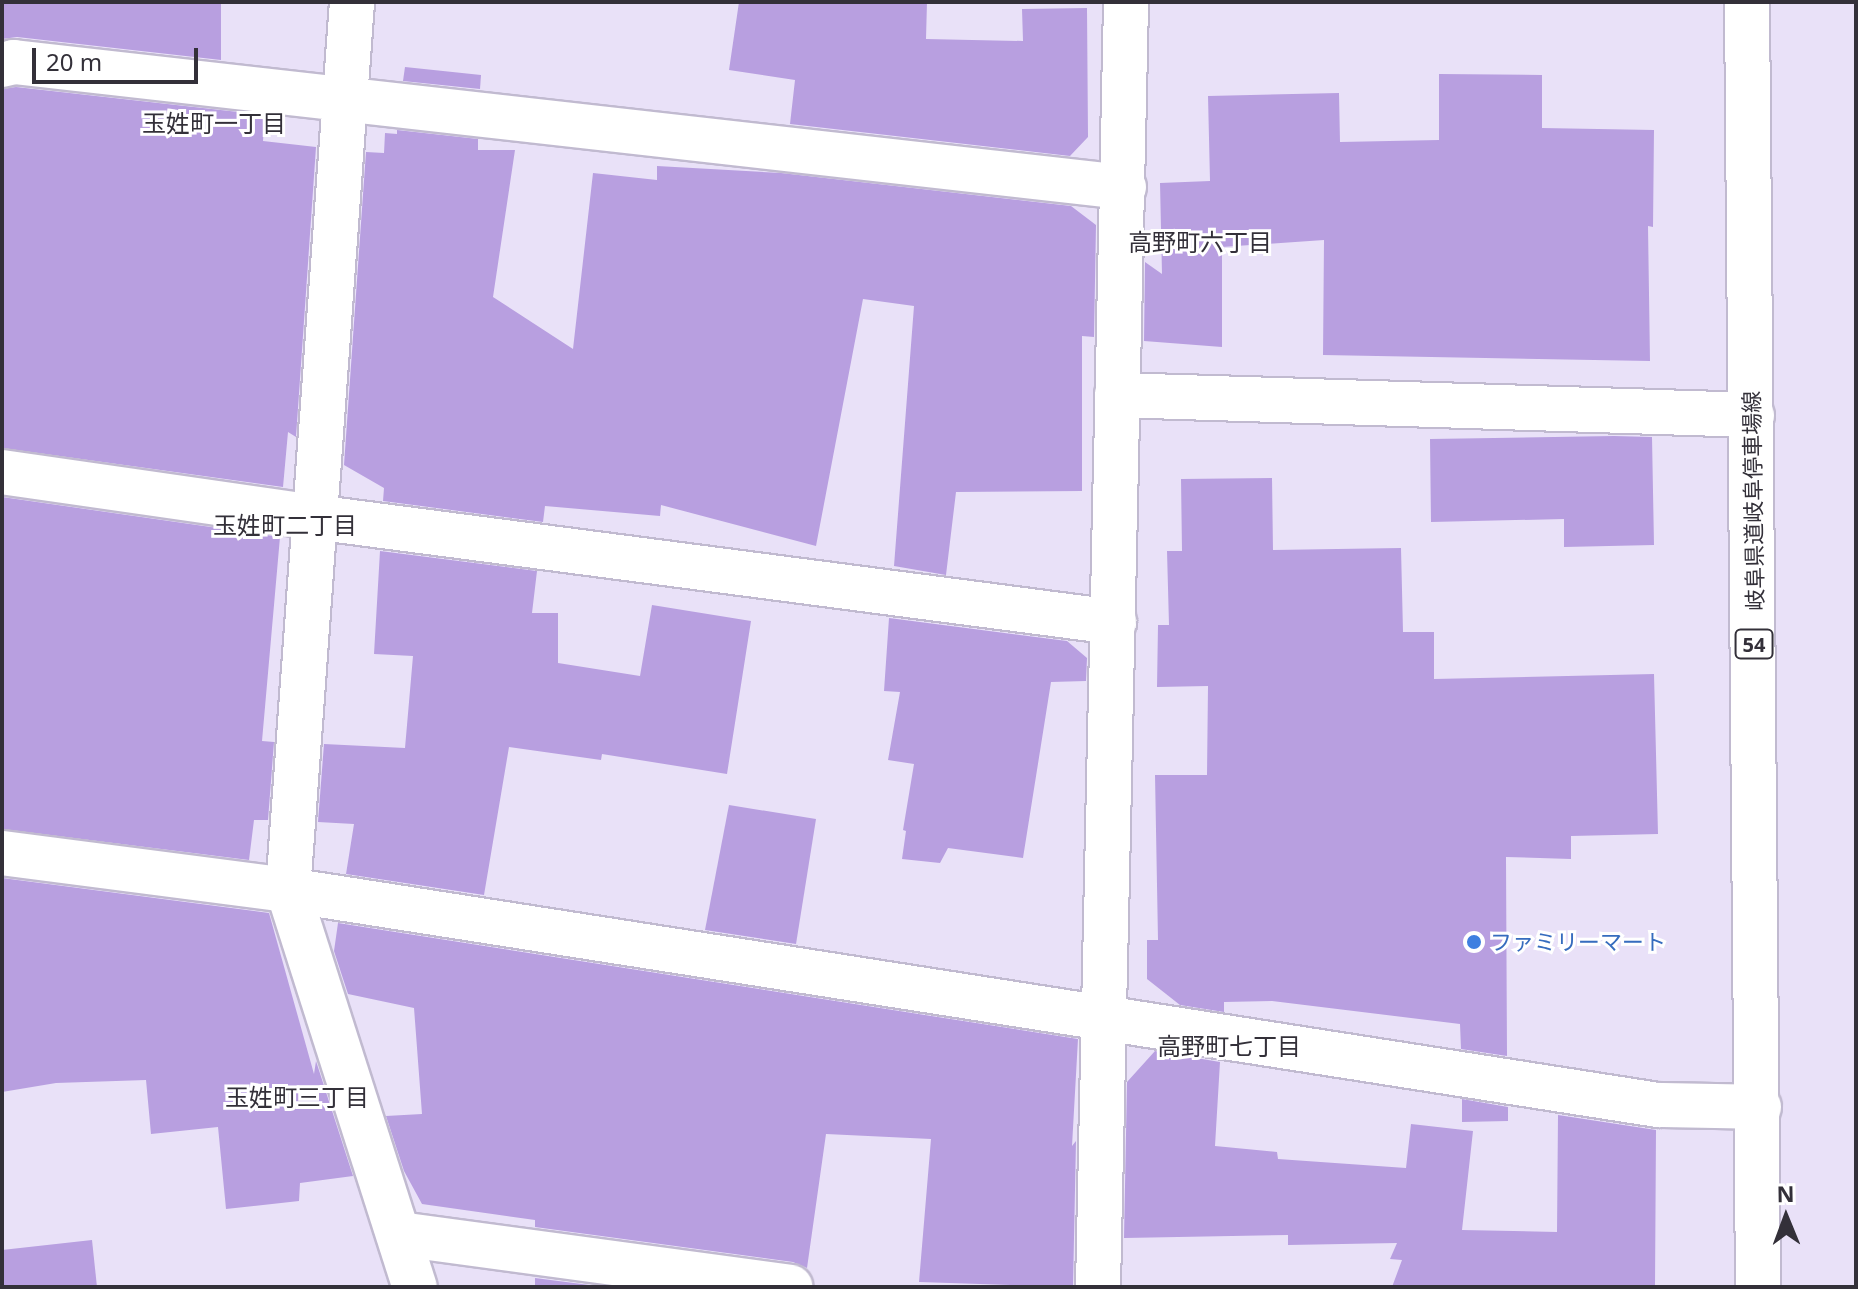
<!DOCTYPE html>
<html>
<head>
<meta charset="utf-8">
<style>
  body { margin:0 }
  #map { position:relative; width:1858px; height:1289px; overflow:hidden; background:#e9e1f8; font-family:"Noto Sans","Noto Sans JP",sans-serif }
  div>[style] { position:absolute }
  .building>* { inset:0; background:#b89fe0 }
  .roads { filter:drop-shadow(2px 0 #c1bad0) drop-shadow(-2px 0 #c1bad0) drop-shadow(0 2px #c1bad0) drop-shadow(0 -2px #c1bad0) }
  .minor>* { height:44px; margin:-22px; padding:0 22px; transform-origin:22px; border-radius:22px; background:#fff }
  .major>* { height:44px; margin:-22px; padding:0 22px; transform-origin:22px; border-radius:22px; background:#fff }
  .dots>* { width:22px; height:22px; translate:-50% -50%; box-sizing:border-box; border:4px solid #fff; border-radius:50% }
  span { translate:-50% -50%; white-space:nowrap; text-align:center; line-height:1.15; -webkit-text-stroke:6px #fff; paint-order:stroke }
  .shield-label span { padding:2px 6px; background:#fff; border:2px solid; border-radius:6px; -webkit-text-stroke-width:0 }
  .shield-label { font-size:20px; color:#333039; font-weight:700 }
  .street-label { font-size:22px; color:#333039 }
  .shop-label { font-size:22px; color:#366cbe }
  .left { translate:0 -50%; text-align:left }
  .neighbourhood-label { font-size:24px; color:#333039 }
  .frame { position:absolute; inset:0; border:4px solid #333039; pointer-events:none }
  .north { position:absolute; left:1746px; top:1177px; width:80px; height:80px; -webkit-text-stroke:6px #fff; paint-order:stroke; rotate:359deg; font-size:22px; font-weight:700; line-height:32px; text-align:center; color:#333039 }
  .north::after { content:''; display:block; margin:auto; width:28px; height:36px; background:#333039; clip-path:polygon(50% 0,100% 100%,50% 72%,0 100%) }
  .scale { position:absolute; left:32px; top:48px; width:166px; height:36px; box-sizing:border-box; border:4px solid #333039; border-top:0; padding-left:10px; font-size:24px; line-height:28px; white-space:nowrap; color:#333039; -webkit-text-stroke:6px #fff; paint-order:stroke }
</style>
</head>
<body>
<div id="map">
  <div class="building">
    <i style="clip-path:polygon(2px 2px,221px 2px,221px 60px,17px 37px,2px 39px)"></i>
    <i style="clip-path:polygon(739px 2px,927px 2px,926px 39px,1023px 41px,1022px 9px,1087px 8px,1088px 137px,1070px 156px,790px 124px,795px 80px,729px 70px)"></i>
    <i style="clip-path:polygon(405px 67px,481px 75px,480px 89px,403px 81px)"></i>
    <i style="clip-path:polygon(1439px 74px,1542px 75px,1542px 128px,1654px 130px,1653px 227px,1648px 226px,1650px 361px,1323px 355px,1324px 240px,1222px 247px,1222px 347px,1144px 341px,1145px 262px,1162px 274px,1160px 183px,1210px 181px,1208px 96px,1339px 93px,1340px 142px,1439px 140px)"></i>
    <i style="clip-path:polygon(16px 87px,265px 115px,263px 141px,316px 147px,296px 437px,288px 432px,283px 487px,2px 448px,2px 89px)"></i>
    <i style="clip-path:polygon(397px 130px,478px 139px,478px 150px,515px 150px,493px 297px,573px 349px,593px 173px,657px 180px,657px 166px,781px 173px,1071px 206px,1096px 225px,1094px 337px,1082px 336px,1082px 491px,956px 492px,946px 575px,894px 566px,914px 306px,863px 299px,816px 546px,661px 505px,660px 516px,545px 506px,543px 522px,383px 501px,384px 488px,344px 465px,366px 152px,384px 153px,385px 133px,397px 134px)"></i>
    <i style="clip-path:polygon(1614px 436px,1652px 437px,1654px 545px,1564px 547px,1564px 519px,1431px 522px,1430px 439px)"></i>
    <i style="clip-path:polygon(1272px 478px,1273px 550px,1401px 548px,1403px 632px,1434px 632px,1434px 679px,1654px 674px,1658px 834px,1571px 836px,1571px 859px,1506px 857px,1507px 1056px,1461px 1049px,1460px 1024px,1272px 1001px,1224px 1002px,1224px 1012px,1180px 1005px,1147px 979px,1147px 940px,1158px 940px,1155px 775px,1207px 775px,1208px 686px,1157px 687px,1158px 625px,1169px 625px,1167px 551px,1182px 551px,1181px 479px)"></i>
    <i style="clip-path:polygon(2px 497px,280px 537px,262px 741px,274px 742px,268px 820px,254px 820px,249px 860px,2px 829px)"></i>
    <i style="clip-path:polygon(380px 551px,537px 571px,532px 613px,558px 613px,558px 663px,640px 676px,652px 605px,751px 621px,727px 774px,602px 754px,601px 760px,509px 747px,484px 895px,346px 874px,354px 824px,318px 822px,324px 744px,405px 748px,413px 656px,374px 654px)"></i>
    <i style="clip-path:polygon(889px 618px,1067px 641px,1087px 658px,1086px 681px,1051px 682px,1023px 858px,948px 848px,940px 863px,902px 859px,906px 831px,903px 830px,914px 764px,888px 760px,900px 692px,884px 691px)"></i>
    <i style="clip-path:polygon(729px 805px,816px 819px,796px 944px,705px 930px)"></i>
    <i style="clip-path:polygon(2px 878px,269px 913px,314px 1074px,316px 1061px,353px 1176px,300px 1183px,299px 1201px,226px 1209px,218px 1127px,151px 1134px,146px 1080px,56px 1083px,2px 1092px)"></i>
    <i style="clip-path:polygon(338px 923px,1078px 1039px,1072px 1146px,1076px 1141px,1073px 1287px,919px 1282px,931px 1139px,826px 1134px,807px 1268px,793px 1262px,535px 1227px,535px 1220px,422px 1204px,404px 1171px,386px 1116px,422px 1114px,414px 1008px,348px 994px,334px 951px)"></i>
    <i style="clip-path:polygon(1155px 1051px,1220px 1062px,1215px 1146px,1277px 1152px,1278px 1159px,1406px 1168px,1411px 1124px,1473px 1131px,1462px 1230px,1557px 1232px,1558px 1115px,1656px 1130px,1655px 1287px,1392px 1287px,1402px 1260px,1390px 1259px,1397px 1243px,1288px 1245px,1288px 1235px,1124px 1238px,1127px 1082px)"></i>
    <i style="clip-path:polygon(1462px 1099px,1508px 1107px,1508px 1121px,1462px 1122px)"></i>
    <i style="clip-path:polygon(92px 1240px,97px 1287px,2px 1287px,2px 1250px)"></i>
    <i style="clip-path:polygon(535px 1278px,597px 1286px,597px 1287px,535px 1287px)"></i>
  </div>
  <div class="roads">
    <div class="minor">
      <i style="left:352px;top:2px;width:890px;rotate:94.12deg"></i>
      <i style="left:288px;top:890px;width:417px;rotate:72.3deg"></i>
      <i style="left:2px;top:65px;width:12px;rotate:-14deg"></i>
      <i style="left:14px;top:62px;width:1117px;rotate:6.43deg"></i>
      <i style="left:1117px;top:395px;width:635px;rotate:1.8deg"></i>
      <i style="left:2px;top:472px;width:315px;rotate:8.2deg"></i>
      <i style="left:314px;top:517px;width:807px;rotate:7.48deg"></i>
      <i style="left:2px;top:853px;width:288px;rotate:7.4deg"></i>
      <i style="left:288px;top:890px;width:1387px;rotate:8.92deg"></i>
      <i style="left:1658px;top:1105px;width:101px;rotate:1.1deg"></i>
      <i style="left:399px;top:1234px;width:395px;rotate:7.7deg"></i>
      <i style="left:1098px;top:1287px;width:1285px;rotate:-88.75deg"></i>
    </div>
    <div class="major">
      <i style="left:1747px;top:2px;width:1285px;rotate:89.51deg"></i>
    </div>
  </div>
  <div class="dots">
    <i style="left:1474px;top:942px;background:#3f7fe0"></i>
  </div>
  <div class="shield-label">
    <span style="left:1754px;top:644px">54</span>
  </div>
  <div class="street-label">
    <span style="left:1753px;top:501px;rotate:-91deg">岐阜県道岐阜停車場線</span>
  </div>
  <div class="shop-label">
    <span class="left" style="left:1490px;top:942px">ファミリーマート</span>
  </div>
  <div class="neighbourhood-label">
    <span style="left:214px;top:123px">玉姓町一丁目</span>
    <span style="left:1200px;top:242px">高野町六丁目</span>
    <span style="left:285px;top:525px">玉姓町二丁目</span>
    <span style="left:1229px;top:1046px">高野町七丁目</span>
    <span style="left:297px;top:1097px">玉姓町三丁目</span>
  </div>
  <div class="frame"></div>
  <div class="north">N</div>
  <div class="scale">20 m</div>
</div>
</body>
</html>
